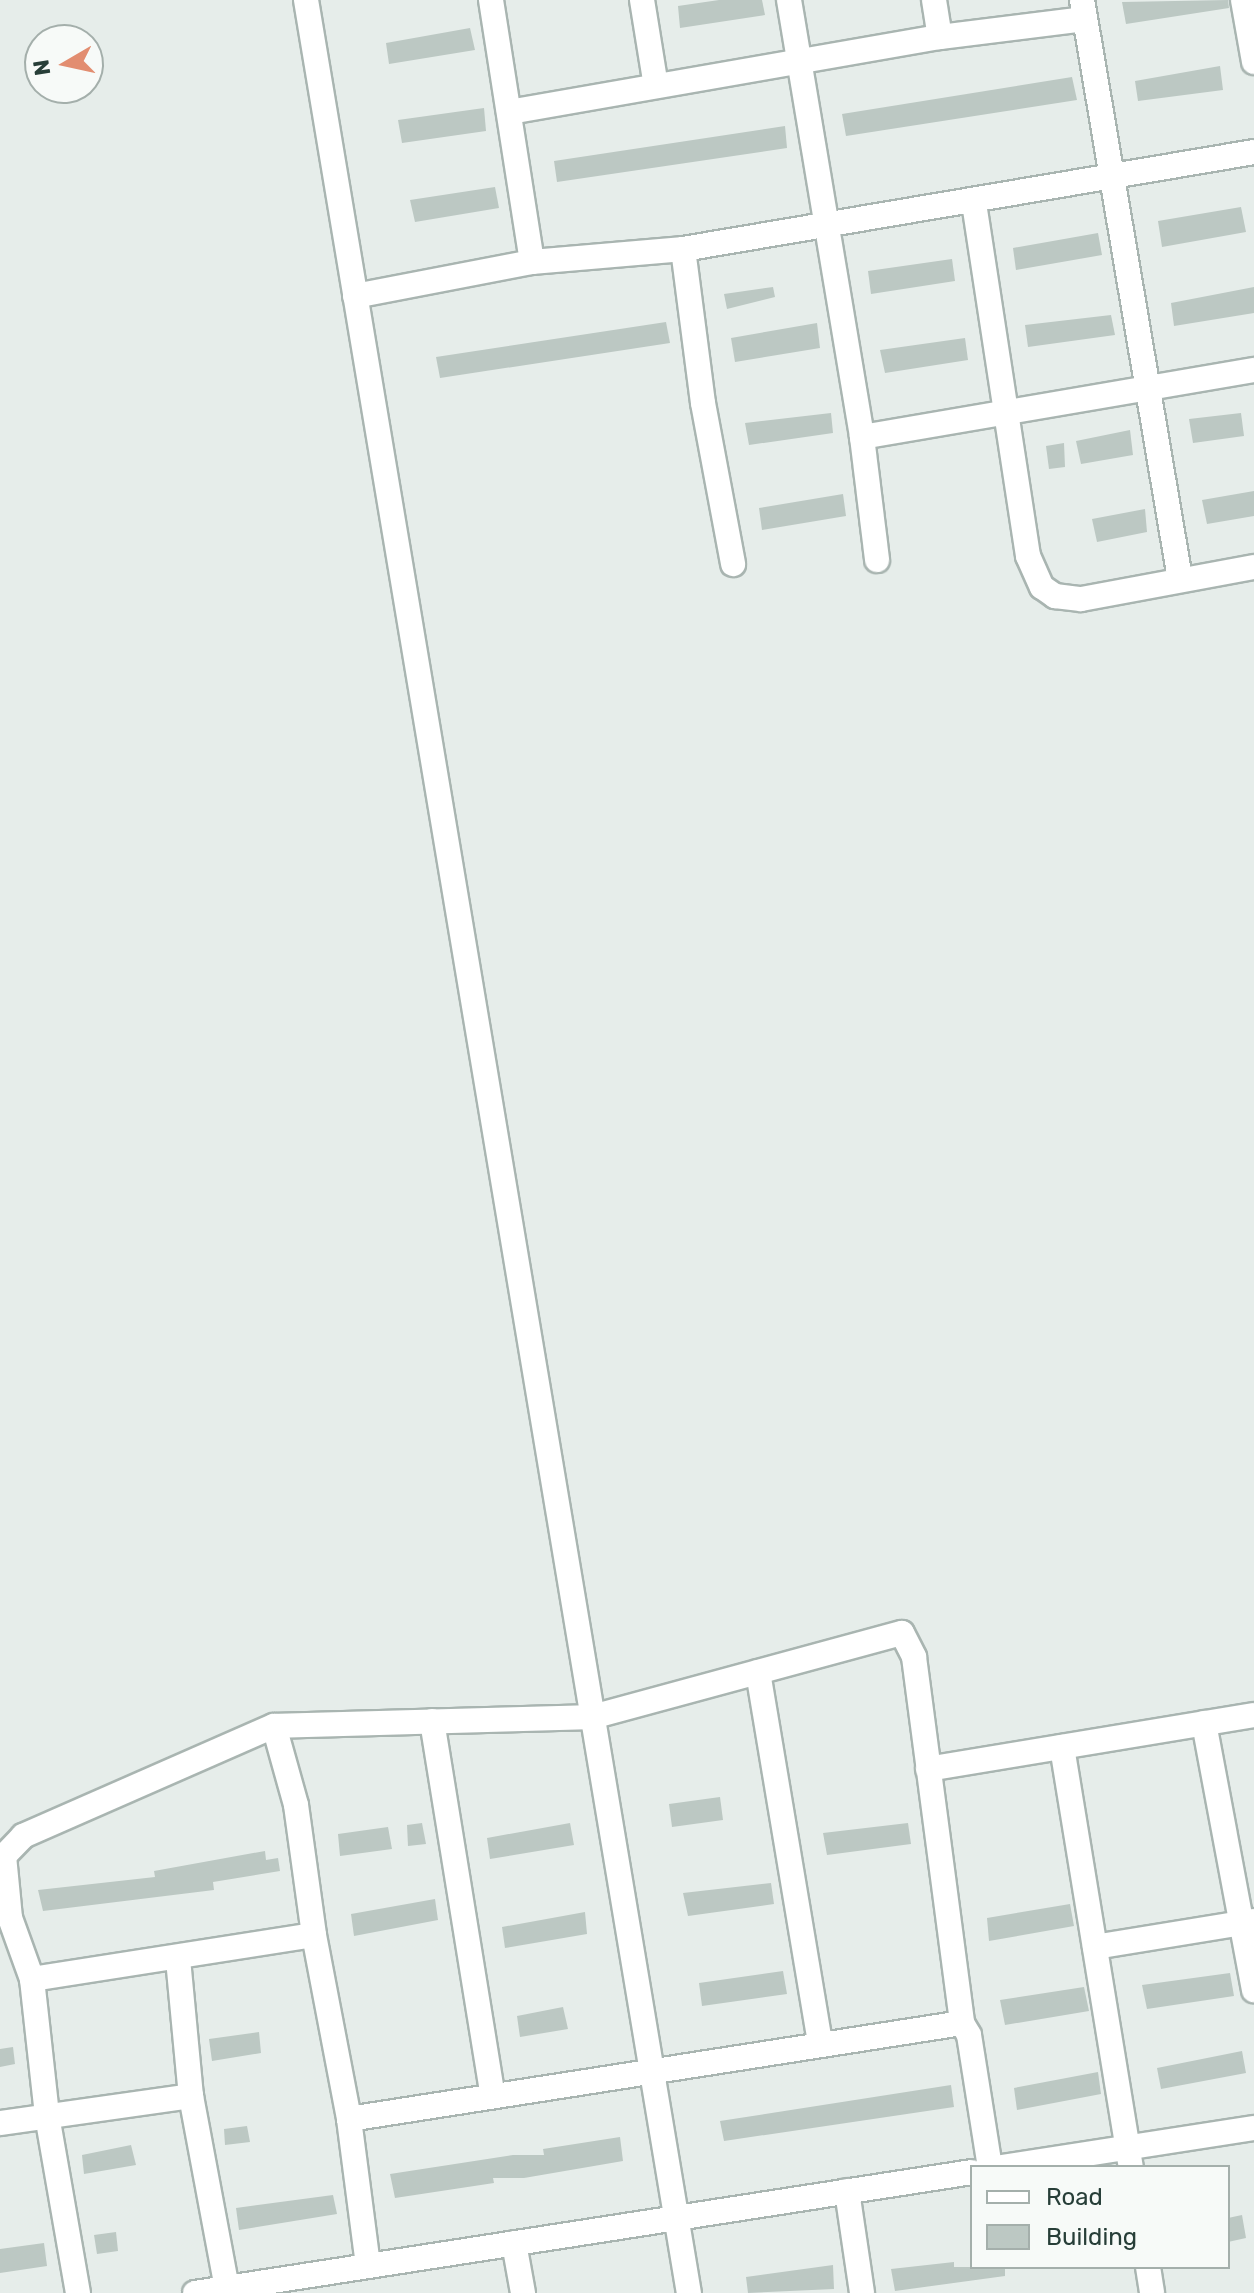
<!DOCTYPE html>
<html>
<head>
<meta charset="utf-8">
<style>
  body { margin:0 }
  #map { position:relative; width:1254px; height:2293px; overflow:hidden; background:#e6edea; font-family:Rubik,sans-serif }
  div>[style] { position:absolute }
  .building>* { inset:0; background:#bcc8c3 }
  .roads { filter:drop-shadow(2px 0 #a9b5b1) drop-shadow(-2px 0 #a9b5b1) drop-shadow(0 2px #a9b5b1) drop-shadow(0 -2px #a9b5b1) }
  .minor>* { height:24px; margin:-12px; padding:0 12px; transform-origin:12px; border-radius:12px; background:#fff }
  span { translate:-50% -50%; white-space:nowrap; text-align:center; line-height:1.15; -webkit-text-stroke:8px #f7faf8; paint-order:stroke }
  .legend { position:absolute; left:970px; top:2165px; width:260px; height:104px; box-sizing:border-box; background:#f7faf8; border:2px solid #a4afab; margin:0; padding:10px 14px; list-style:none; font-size:24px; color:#273e38 }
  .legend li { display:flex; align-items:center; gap:16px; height:40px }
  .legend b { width:40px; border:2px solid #a4afab }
  .north { position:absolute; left:24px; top:24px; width:80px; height:80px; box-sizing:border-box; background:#f7faf8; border:2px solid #a4afab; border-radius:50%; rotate:261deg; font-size:22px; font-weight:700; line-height:32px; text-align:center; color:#273e38 }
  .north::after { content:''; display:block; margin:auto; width:28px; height:36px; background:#e28d70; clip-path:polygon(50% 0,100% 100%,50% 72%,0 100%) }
</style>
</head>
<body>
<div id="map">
  <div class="building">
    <i style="clip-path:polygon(719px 0,762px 0,765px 15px,680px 28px,678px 6px)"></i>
    <i style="clip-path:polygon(1228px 0,1229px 8px,1126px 24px,1122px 2px)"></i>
    <i style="clip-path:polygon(470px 28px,475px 50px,389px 64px,386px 43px)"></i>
    <i style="clip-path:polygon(1220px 66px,1223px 90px,1138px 101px,1135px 81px)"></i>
    <i style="clip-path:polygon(1072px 77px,1077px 100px,846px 136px,842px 114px)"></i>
    <i style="clip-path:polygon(484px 108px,486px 131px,402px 143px,398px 120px)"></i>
    <i style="clip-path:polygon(785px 126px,787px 148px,557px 182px,554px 161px)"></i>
    <i style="clip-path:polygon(495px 187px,499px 208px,415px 222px,410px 200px)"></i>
    <i style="clip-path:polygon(1241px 207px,1246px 232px,1162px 247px,1158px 221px)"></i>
    <i style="clip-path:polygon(1098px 233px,1102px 255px,1016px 270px,1013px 248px)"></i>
    <i style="clip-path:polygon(952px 259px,955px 281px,871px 294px,868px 271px)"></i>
    <i style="clip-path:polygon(773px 287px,775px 297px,727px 309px,724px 294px)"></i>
    <i style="clip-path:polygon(1254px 287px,1254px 313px,1174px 326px,1171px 303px)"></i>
    <i style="clip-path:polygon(1111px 315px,1115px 335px,1028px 347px,1025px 325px)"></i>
    <i style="clip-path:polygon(666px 322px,670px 343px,440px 378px,436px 357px)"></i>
    <i style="clip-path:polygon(817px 323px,820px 348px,735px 362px,731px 338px)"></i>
    <i style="clip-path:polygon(965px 338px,968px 360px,885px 373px,880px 350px)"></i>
    <i style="clip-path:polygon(831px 413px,833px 433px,749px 445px,745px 423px)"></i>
    <i style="clip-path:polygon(1241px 413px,1244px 436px,1193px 443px,1189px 419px)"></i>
    <i style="clip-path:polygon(1130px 430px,1133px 455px,1081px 464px,1076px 441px)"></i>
    <i style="clip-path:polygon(1064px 443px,1065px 467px,1049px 469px,1046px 446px)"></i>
    <i style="clip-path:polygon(1254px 491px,1254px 516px,1207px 524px,1202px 500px)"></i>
    <i style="clip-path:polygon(843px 494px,846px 516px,762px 530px,759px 508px)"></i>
    <i style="clip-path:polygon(1145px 509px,1147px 532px,1097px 542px,1092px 519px)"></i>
    <i style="clip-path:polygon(720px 1797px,723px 1820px,672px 1827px,669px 1804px)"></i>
    <i style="clip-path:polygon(422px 1823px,426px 1844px,408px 1846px,407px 1825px)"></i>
    <i style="clip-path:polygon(570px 1823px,574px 1845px,490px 1859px,487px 1838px)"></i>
    <i style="clip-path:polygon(908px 1823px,911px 1844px,827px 1855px,823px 1833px)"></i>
    <i style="clip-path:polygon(388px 1827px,392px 1849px,340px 1856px,338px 1834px)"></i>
    <i style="clip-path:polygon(265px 1851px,266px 1860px,278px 1858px,280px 1871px,213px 1882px,214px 1890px,43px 1911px,38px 1890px,155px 1877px,154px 1871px)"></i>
    <i style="clip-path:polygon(771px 1883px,774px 1904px,688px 1916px,683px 1893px)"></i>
    <i style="clip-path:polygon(435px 1899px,438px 1920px,354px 1936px,351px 1914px)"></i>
    <i style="clip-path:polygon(1070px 1904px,1074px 1926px,989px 1941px,987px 1918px)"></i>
    <i style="clip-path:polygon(585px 1912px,587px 1934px,505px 1948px,502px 1927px)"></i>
    <i style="clip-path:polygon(783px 1971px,787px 1994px,702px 2006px,699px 1983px)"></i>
    <i style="clip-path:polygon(1230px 1973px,1234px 1996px,1147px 2009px,1142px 1985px)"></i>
    <i style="clip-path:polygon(1084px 1987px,1089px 2011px,1005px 2025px,1000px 2000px)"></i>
    <i style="clip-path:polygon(563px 2007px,568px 2029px,520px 2037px,517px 2016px)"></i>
    <i style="clip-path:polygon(259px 2032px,261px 2053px,212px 2061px,209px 2039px)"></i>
    <i style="clip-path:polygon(13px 2047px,15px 2064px,0 2067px,0 2049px)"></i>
    <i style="clip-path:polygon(1242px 2051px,1246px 2073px,1161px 2089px,1157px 2068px)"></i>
    <i style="clip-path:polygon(1098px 2072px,1101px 2094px,1017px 2110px,1014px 2088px)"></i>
    <i style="clip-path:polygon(951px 2085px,954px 2107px,724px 2141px,720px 2121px)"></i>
    <i style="clip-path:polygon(247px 2126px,250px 2142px,225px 2145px,224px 2129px)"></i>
    <i style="clip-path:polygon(620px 2137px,623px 2161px,524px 2178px,493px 2178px,494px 2183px,395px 2198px,390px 2174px,513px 2155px,544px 2155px,543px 2149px)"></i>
    <i style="clip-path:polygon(131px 2145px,136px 2165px,84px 2174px,82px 2155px)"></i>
    <i style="clip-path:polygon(333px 2195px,337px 2214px,239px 2230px,236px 2208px)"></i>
    <i style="clip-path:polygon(1242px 2215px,1246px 2238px,1228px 2242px,1228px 2218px)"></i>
    <i style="clip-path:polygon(116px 2232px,118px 2251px,97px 2254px,94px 2235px)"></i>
    <i style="clip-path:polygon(44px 2243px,47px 2266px,0 2273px,0 2249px)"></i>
    <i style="clip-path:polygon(954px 2262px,954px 2267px,1005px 2267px,1005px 2276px,895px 2291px,891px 2269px)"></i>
    <i style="clip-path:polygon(833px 2265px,834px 2289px,748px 2293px,746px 2277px)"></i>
  </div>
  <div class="roads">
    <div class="minor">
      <i style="left:306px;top:0;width:2325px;rotate:80.52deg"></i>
      <i style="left:491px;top:0;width:265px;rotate:81.1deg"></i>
      <i style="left:642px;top:0;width:87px;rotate:80.8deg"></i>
      <i style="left:789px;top:0;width:443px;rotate:80.5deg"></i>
      <i style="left:862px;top:437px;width:124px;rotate:83deg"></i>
      <i style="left:934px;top:0;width:37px;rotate:81deg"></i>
      <i style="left:1082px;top:0;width:587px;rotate:80.39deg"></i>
      <i style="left:1243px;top:0;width:63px;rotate:79.9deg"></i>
      <i style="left:509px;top:112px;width:437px;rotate:-9.9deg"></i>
      <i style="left:940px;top:37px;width:146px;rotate:-7.1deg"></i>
      <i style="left:974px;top:203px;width:357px;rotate:81.3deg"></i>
      <i style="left:1028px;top:556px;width:34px;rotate:66deg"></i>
      <i style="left:1042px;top:587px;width:16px;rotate:35deg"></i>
      <i style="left:1055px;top:596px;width:26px;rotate:7deg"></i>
      <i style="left:1081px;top:599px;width:176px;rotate:-10.5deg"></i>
      <i style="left:683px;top:249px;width:155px;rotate:82.6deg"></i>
      <i style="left:703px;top:403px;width:164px;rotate:79.4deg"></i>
      <i style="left:355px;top:296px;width:180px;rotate:-10.9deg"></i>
      <i style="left:532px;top:262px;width:152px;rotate:-4.9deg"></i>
      <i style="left:683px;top:249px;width:579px;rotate:-9.64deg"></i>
      <i style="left:862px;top:437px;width:398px;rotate:-9.7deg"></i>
      <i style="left:758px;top:1672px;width:376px;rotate:80.5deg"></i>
      <i style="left:432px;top:1721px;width:380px;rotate:80.8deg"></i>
      <i style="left:1204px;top:1723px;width:272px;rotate:79.4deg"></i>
      <i style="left:274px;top:1726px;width:82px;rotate:74.4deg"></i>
      <i style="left:296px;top:1805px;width:131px;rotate:82.1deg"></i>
      <i style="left:314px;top:1935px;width:187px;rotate:79.2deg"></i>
      <i style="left:349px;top:2119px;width:148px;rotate:82.6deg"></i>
      <i style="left:1062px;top:1747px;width:426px;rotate:80.7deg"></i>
      <i style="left:928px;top:1769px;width:330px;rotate:-9.4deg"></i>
      <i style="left:1095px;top:1947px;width:161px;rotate:-9.3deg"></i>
      <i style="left:178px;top:1959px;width:138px;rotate:84.6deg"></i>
      <i style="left:191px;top:2096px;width:200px;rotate:79.4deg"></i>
      <i style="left:32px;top:1979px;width:285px;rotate:-8.9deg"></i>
      <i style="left:349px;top:2119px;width:620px;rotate:-8.9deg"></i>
      <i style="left:0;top:2123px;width:193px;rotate:-8deg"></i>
      <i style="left:1002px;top:2167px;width:255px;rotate:-8.8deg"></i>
      <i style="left:847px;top:2191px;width:103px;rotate:81.6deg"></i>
      <i style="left:514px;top:2243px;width:51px;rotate:79.8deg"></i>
      <i style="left:1148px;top:2267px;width:26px;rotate:81deg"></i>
      <i style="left:78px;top:2293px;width:181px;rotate:-99.9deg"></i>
      <i style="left:47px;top:2115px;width:137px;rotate:-96.3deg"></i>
      <i style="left:32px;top:1979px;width:65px;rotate:-109.8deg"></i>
      <i style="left:10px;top:1918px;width:62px;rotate:-95.5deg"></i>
      <i style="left:4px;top:1856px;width:28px;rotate:-46deg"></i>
      <i style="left:23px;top:1836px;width:274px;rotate:-23.7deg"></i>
      <i style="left:274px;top:1726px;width:318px;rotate:-1.6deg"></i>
      <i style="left:592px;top:1717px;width:321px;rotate:-15.2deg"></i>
      <i style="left:902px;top:1633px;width:27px;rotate:63deg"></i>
      <i style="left:914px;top:1657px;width:369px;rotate:82.5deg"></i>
      <i style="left:962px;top:2023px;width:14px;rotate:60deg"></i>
      <i style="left:969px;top:2035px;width:134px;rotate:81deg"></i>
      <i style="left:195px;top:2293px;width:786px;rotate:-8.85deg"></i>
    </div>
  </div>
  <ul class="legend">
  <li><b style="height:10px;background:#fff"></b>Road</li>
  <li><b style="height:22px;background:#bcc8c3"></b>Building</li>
  </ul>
  <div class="north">N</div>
</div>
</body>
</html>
